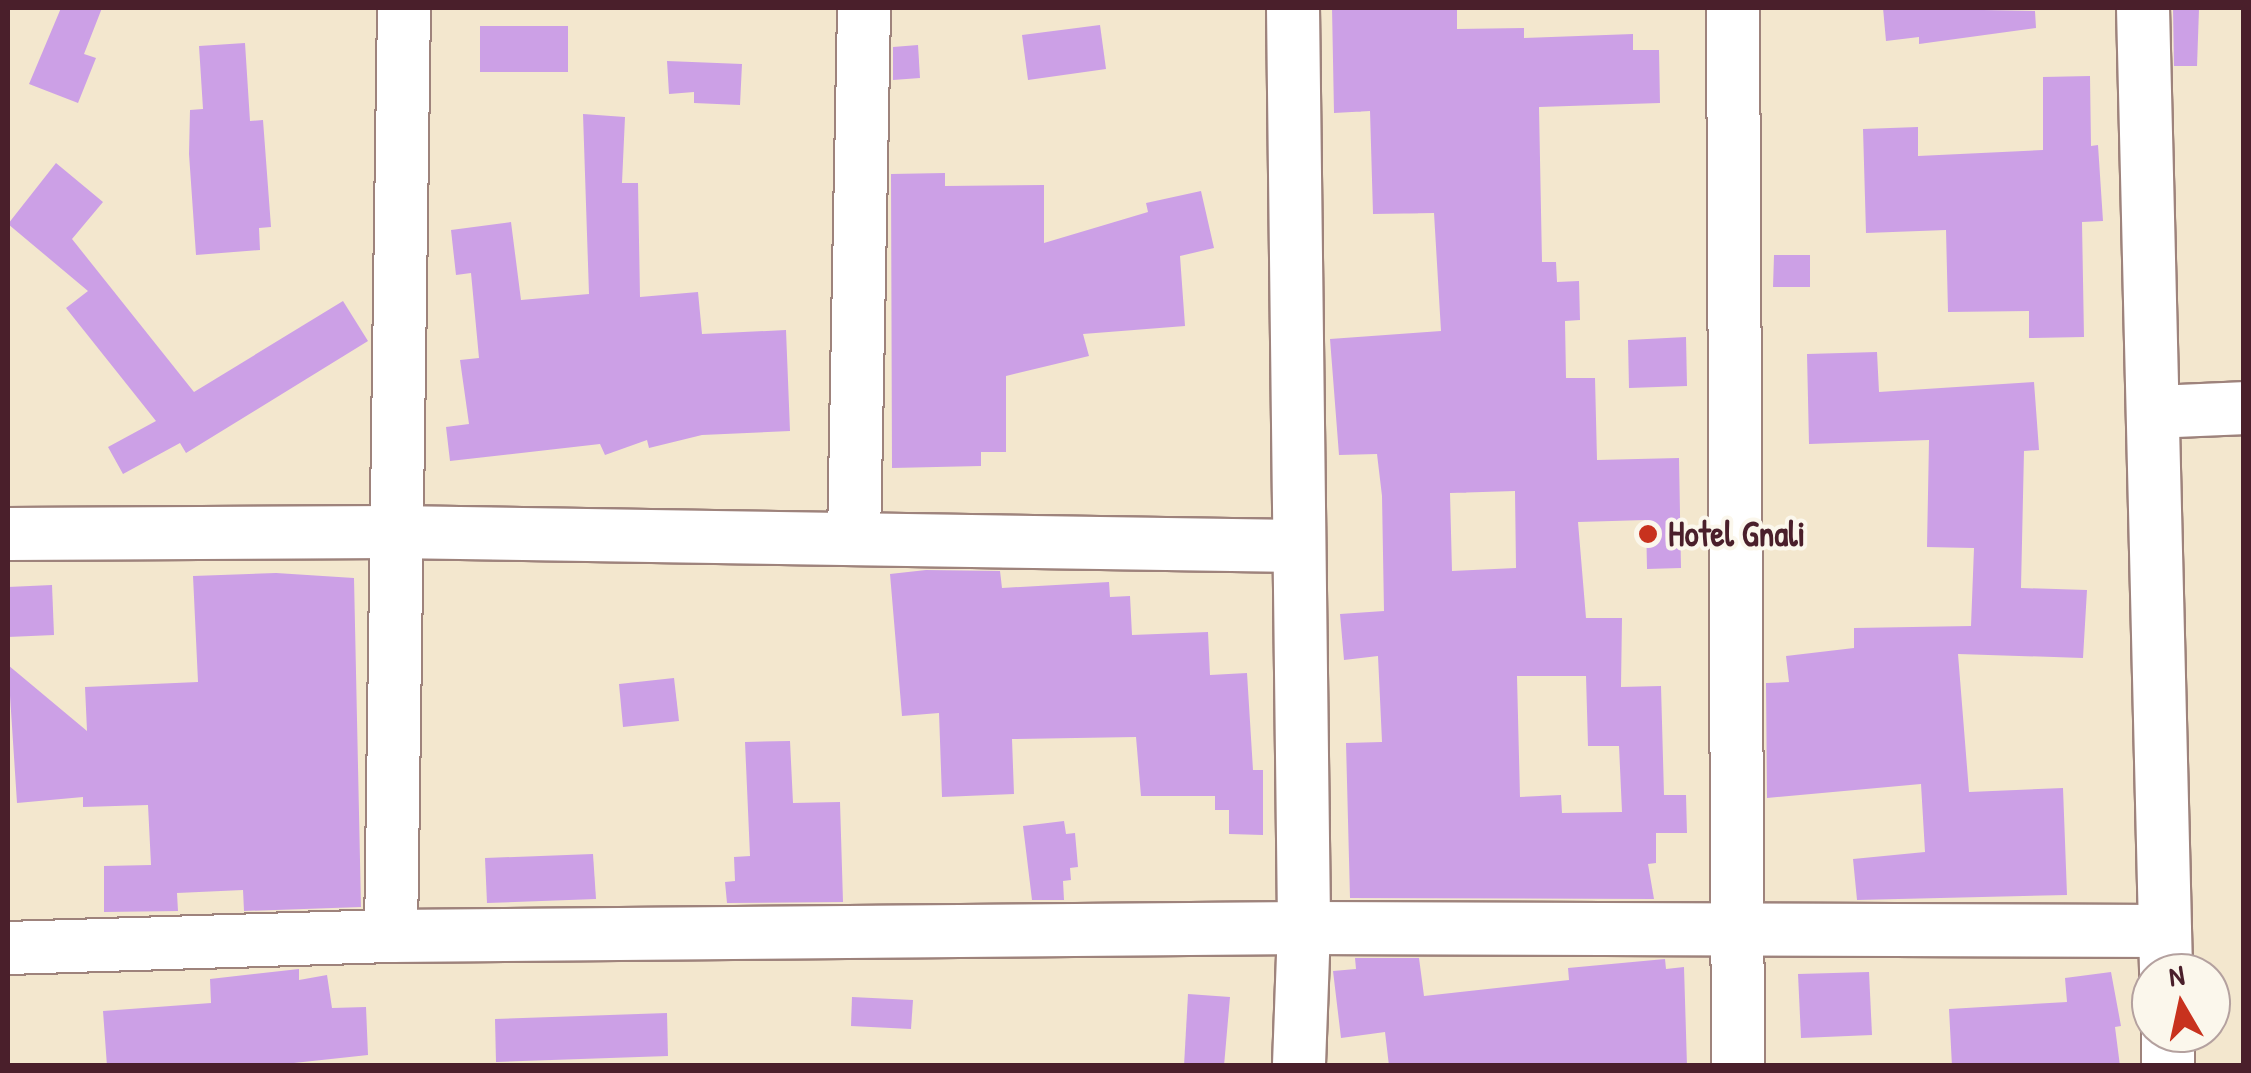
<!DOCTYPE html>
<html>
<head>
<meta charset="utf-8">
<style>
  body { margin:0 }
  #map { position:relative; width:2251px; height:1073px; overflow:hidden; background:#f3e7ce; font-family:"Patrick Hand",sans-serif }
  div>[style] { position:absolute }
  .building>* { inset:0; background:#cca0e6 }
  .roads { filter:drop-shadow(2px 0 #9e837c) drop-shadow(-2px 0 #9e837c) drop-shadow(0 2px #9e837c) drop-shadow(0 -2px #9e837c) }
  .minor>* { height:52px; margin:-26px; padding:0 26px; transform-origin:26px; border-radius:26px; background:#fff }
  .dots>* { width:28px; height:28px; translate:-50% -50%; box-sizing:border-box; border:5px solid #fbf7ec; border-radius:50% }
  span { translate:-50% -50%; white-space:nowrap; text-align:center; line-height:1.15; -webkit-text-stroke:8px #fbf7ec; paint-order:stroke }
  .poi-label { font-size:35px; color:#4a1f2b; font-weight:700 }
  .left { translate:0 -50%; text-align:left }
  .frame { position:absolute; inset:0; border:10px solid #4a1f2b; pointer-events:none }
  .north { position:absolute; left:2131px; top:953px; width:100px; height:100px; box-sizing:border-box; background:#fbf7ec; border:2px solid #b4a19f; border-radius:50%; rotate:351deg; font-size:28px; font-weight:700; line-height:40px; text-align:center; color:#4a1f2b }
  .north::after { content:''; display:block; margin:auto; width:35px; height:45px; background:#c8321e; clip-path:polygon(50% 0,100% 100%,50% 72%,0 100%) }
</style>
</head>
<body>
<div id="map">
  <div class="building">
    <i style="clip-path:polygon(61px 8px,102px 8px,84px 54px,96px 58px,78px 103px,29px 84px)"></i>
    <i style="clip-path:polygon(evenodd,1332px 8px,1457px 8px,1457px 29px,1524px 28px,1524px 38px,1633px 34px,1633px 50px,1659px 50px,1660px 103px,1539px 107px,1542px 262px,1556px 262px,1557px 282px,1579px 281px,1580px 320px,1565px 321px,1566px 378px,1595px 378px,1597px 460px,1679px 458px,1681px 568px,1647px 569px,1646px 520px,1578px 522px,1586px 618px,1622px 618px,1621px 687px,1661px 686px,1664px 795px,1686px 795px,1687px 833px,1656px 833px,1656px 863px,1648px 864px,1654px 899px,1350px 898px,1346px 743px,1382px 742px,1378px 656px,1344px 660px,1340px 614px,1384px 611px,1382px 496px,1377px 454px,1339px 455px,1330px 339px,1441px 331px,1434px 213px,1373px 214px,1370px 111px,1334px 113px,1332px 8px,1515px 491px,1516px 568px,1452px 571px,1450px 493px,1515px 491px,1332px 8px,1517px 676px,1586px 676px,1588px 746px,1619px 746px,1622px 812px,1562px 813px,1561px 795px,1520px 797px,1517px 676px)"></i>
    <i style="clip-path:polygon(1883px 8px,2035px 11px,2036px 28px,1919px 44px,1919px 37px,1886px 41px)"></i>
    <i style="clip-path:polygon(2173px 8px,2199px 9px,2197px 66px,2174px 66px)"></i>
    <i style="clip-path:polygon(1100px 25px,1106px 69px,1028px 80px,1022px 35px)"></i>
    <i style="clip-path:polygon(480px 26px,568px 26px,568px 72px,480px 72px)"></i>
    <i style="clip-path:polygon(245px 43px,250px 121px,263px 120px,271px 227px,259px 228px,260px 250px,196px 255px,189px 154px,190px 110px,203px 109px,199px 46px)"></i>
    <i style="clip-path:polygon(918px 45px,920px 78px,893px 80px,893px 47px)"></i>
    <i style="clip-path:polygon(667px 61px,742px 64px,740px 105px,694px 103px,694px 92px,669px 94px)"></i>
    <i style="clip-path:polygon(2090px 76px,2091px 146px,2098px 145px,2103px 221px,2082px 222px,2084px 337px,2029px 338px,2029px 311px,1948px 312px,1946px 230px,1866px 233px,1863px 129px,1918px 127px,1918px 156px,2043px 150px,2043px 77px)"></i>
    <i style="clip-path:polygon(583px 114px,625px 117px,622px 183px,638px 183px,640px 297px,698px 292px,702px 334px,786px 330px,790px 431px,702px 435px,649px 448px,647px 440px,605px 455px,600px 444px,450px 461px,446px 427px,469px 424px,460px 360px,479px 358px,471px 273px,456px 275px,451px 230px,511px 222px,521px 300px,589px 294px)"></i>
    <i style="clip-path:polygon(56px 163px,103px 202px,72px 239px,194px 392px,343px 301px,368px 341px,186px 453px,180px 443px,123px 474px,108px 447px,156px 421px,66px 308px,88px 291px,8px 224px)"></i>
    <i style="clip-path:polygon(945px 173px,945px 186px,1044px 185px,1044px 243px,1148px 212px,1146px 203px,1201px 191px,1214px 248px,1180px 256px,1185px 326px,1083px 334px,1089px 356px,1006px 376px,1006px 452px,981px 452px,981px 466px,892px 468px,891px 174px)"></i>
    <i style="clip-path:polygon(1774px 255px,1810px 255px,1810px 287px,1773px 287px)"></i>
    <i style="clip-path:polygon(1686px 337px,1687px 386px,1629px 388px,1628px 340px)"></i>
    <i style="clip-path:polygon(1877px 352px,1879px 392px,2034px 382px,2039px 450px,2024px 451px,2021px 588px,2087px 590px,2083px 658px,1958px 654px,1969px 792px,2063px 788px,2067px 895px,1857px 900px,1853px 859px,1925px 852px,1921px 784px,1767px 798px,1766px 683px,1789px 682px,1786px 656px,1854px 648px,1854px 628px,1971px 626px,1974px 548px,1927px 547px,1929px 440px,1809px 444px,1807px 354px)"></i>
    <i style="clip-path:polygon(926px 570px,1000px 571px,1002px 588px,1109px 582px,1110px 597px,1130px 596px,1132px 635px,1208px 632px,1210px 675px,1247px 673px,1253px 770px,1263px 770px,1263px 835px,1229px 834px,1229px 810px,1215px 810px,1215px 796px,1141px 796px,1136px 737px,1012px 739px,1014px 794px,942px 797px,939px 713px,902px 716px,890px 574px)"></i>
    <i style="clip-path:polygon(276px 573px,354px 578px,361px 907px,244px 911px,243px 890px,177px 893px,178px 911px,104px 912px,104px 866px,151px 865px,148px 805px,83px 807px,83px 797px,17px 803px,8px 665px,87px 731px,85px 687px,198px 682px,193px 576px)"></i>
    <i style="clip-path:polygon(52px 585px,54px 635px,8px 637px,8px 587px)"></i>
    <i style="clip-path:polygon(674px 678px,679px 721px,623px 727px,619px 684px)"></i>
    <i style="clip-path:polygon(790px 741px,793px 803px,840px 802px,843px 902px,727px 903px,725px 882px,735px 881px,734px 857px,750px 856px,745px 742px)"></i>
    <i style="clip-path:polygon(1064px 821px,1066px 834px,1075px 833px,1078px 867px,1070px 868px,1071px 880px,1063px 881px,1064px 900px,1032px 900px,1023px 826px)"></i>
    <i style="clip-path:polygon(593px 854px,596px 899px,487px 903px,485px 858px)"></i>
    <i style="clip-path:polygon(1355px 958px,1419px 958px,1424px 996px,1569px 980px,1568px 968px,1665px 959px,1666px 969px,1684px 967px,1687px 1066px,1389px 1066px,1385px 1032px,1341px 1038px,1333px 971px,1356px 969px)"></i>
    <i style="clip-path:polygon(299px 969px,299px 980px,327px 975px,332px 1008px,366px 1007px,368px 1055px,266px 1066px,107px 1066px,103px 1011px,211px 1003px,210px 979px)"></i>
    <i style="clip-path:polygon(1869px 972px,1872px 1035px,1801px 1038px,1798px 974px)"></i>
    <i style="clip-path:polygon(2111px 972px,2121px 1026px,2115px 1027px,2120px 1066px,1952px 1066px,1949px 1009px,2067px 1002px,2065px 978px)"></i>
    <i style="clip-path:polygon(1188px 994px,1230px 997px,1224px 1066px,1184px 1066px)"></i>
    <i style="clip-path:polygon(852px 997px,913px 1000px,911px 1029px,851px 1026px)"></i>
    <i style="clip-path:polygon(667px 1013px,668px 1056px,496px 1062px,495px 1019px)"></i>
  </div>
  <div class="roads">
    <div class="minor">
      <i style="left:1293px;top:8px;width:920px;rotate:89.31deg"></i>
      <i style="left:1304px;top:928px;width:138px;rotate:92.1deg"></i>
      <i style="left:1733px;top:8px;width:1058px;rotate:89.73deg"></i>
      <i style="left:2143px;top:8px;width:965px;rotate:88.63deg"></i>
      <i style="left:2154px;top:412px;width:90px;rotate:-2.5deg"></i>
      <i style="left:8px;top:534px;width:385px;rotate:-0.3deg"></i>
      <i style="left:393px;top:532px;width:905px;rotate:0.89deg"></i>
      <i style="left:854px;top:539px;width:531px;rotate:-88.92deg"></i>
      <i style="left:391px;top:936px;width:928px;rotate:-89.2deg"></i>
      <i style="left:8px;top:948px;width:383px;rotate:-1.8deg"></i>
      <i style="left:391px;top:936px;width:913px;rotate:-0.5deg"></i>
      <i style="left:1304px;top:928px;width:861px;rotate:0.2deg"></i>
      <i style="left:2168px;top:1033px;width:33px;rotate:90deg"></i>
    </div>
  </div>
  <div class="dots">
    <i style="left:1648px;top:534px;background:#c8321e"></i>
  </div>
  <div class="poi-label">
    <span class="left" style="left:1668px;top:534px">Hotel Gnali</span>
  </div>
  <div class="frame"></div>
  <div class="north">N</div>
</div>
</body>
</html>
